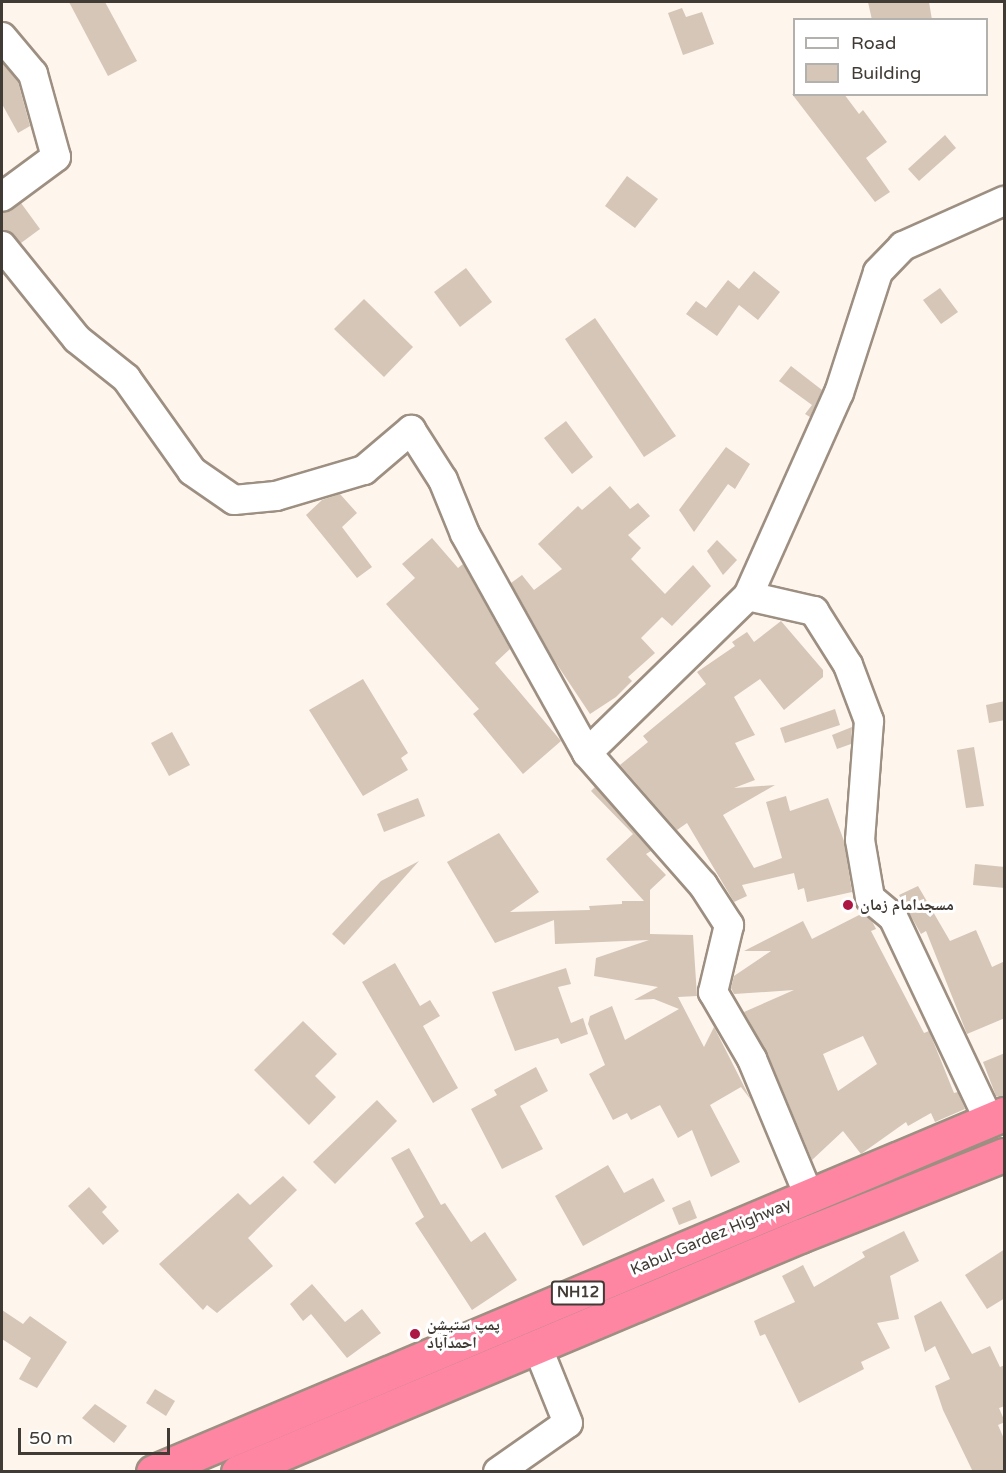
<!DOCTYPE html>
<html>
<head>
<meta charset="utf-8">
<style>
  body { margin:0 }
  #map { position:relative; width:1006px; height:1473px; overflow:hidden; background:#fef5ec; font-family:"Varela Round","Noto Naskh Arabic",sans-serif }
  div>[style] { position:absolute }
  .building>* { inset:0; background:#d5c6b7 }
  .roads { filter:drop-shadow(2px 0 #9d8f81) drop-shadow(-2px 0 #9d8f81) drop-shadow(0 2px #9d8f81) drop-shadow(0 -2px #9d8f81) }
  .minor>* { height:28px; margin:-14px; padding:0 14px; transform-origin:14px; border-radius:14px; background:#fff }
  .highway>* { height:33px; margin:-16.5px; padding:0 16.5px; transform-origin:16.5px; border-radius:16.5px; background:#ff86a3 }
  .dots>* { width:16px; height:16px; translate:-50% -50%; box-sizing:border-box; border:3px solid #fff; border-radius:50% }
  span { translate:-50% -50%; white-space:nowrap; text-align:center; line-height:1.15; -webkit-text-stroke:6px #fff; paint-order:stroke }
  .shield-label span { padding:2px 4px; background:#fff; border:2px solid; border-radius:4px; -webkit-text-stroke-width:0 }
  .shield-label { font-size:15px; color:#413b35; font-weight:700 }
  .poi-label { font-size:16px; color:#413b35; font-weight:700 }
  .left { translate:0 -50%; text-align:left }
  .street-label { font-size:16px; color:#413b35 }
  .frame { position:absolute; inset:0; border:3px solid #413b35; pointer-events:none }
  .legend { position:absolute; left:793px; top:18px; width:195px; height:78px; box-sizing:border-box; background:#fff; border:2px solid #b3b1ae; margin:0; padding:8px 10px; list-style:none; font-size:18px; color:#413b35 }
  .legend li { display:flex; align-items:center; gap:12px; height:30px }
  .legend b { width:30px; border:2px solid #b3b1ae }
  .scale { position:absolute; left:18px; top:1428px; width:152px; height:27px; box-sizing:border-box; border:3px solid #413b35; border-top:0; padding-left:8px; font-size:18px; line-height:21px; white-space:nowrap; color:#413b35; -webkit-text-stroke:4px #fff; paint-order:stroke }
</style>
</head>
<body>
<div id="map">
  <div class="building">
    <i style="clip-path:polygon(69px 2px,105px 2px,137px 61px,108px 76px)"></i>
    <i style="clip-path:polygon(868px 2px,929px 2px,932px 20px,872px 20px)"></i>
    <i style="clip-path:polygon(682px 8px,686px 17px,702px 12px,714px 44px,683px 55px,668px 13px)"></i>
    <i style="clip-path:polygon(2px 62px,18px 82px,30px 126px,18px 133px,2px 104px)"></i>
    <i style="clip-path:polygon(792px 94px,844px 94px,859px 114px,863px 110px,887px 142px,866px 158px,890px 192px,875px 202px)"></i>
    <i style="clip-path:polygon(945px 135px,956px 148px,919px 181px,908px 169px)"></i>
    <i style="clip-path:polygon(627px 176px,658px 199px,635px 228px,605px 206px)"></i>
    <i style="clip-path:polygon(21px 203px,40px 229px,21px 243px,8px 231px,2px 230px,2px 213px)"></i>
    <i style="clip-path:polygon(466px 268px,492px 302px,460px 327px,434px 292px)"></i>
    <i style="clip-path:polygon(754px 271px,780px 292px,758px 320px,739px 305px,717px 336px,686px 314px,696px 301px,706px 308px,728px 280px,739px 289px)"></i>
    <i style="clip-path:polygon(940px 288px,958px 312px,941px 324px,923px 300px)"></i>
    <i style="clip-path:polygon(364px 299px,413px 347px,384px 377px,334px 329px)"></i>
    <i style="clip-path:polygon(595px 318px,676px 436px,644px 457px,565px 339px)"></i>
    <i style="clip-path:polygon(791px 366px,822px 390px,810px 417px,805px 414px,812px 405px,779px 381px)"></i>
    <i style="clip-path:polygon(566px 421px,593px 457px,572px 474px,544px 438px)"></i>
    <i style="clip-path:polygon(726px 447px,750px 464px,735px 489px,728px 484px,694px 532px,679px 510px)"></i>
    <i style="clip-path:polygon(610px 486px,630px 509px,638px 503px,650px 516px,628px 535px,641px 548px,631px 559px,665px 594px,693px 565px,711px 586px,672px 626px,662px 617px,641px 638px,655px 653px,628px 677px,632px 681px,616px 697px,590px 714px,554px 660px,511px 583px,522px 575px,534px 590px,562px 569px,538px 544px,578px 506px,582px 510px)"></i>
    <i style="clip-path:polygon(340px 494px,357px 513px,342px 527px,372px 567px,357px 578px,306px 515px,322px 500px)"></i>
    <i style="clip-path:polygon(432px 538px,458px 568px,463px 564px,510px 649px,495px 663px,561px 741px,523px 774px,473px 714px,479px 709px,386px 604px,415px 578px,402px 564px)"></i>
    <i style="clip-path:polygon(717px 540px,737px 560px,723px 575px,707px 551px)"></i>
    <i style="clip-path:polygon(781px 621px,823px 670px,823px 677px,784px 710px,760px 679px,734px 697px,755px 735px,735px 743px,755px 780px,734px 788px,775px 785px,723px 815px,754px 868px,782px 858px,766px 802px,786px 796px,790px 811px,828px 798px,844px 841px,852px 892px,807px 902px,804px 888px,798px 890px,794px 873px,742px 885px,747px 896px,734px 902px,687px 823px,677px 830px,620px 765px,648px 742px,643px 736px,706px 684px,697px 672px,735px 646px,732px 642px,747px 632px,754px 642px)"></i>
    <i style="clip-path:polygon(363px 679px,408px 753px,401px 758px,408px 770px,363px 796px,309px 710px)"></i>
    <i style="clip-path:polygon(1005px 701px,1005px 720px,989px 723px,986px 705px)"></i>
    <i style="clip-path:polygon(835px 709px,840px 725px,785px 743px,780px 728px)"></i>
    <i style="clip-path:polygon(852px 727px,851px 744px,837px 749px,832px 735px)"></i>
    <i style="clip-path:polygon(172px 732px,190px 765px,169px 776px,151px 743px)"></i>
    <i style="clip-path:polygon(974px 747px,984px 806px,966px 808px,957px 750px)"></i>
    <i style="clip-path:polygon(595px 787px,651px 851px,646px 854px,666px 875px,650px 890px,650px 934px,693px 935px,697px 996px,678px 997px,704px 1047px,714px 1027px,751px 1100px,741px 1087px,710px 1105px,740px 1162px,711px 1177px,692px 1130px,678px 1138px,660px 1105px,631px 1120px,627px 1113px,613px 1120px,589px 1074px,605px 1065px,588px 1024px,590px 1016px,612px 1006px,625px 1040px,679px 1009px,654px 999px,634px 1000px,658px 987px,594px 976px,596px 958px,649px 940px,555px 944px,554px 920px,495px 943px,447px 862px,499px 833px,539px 892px,510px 912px,590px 910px,589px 906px,622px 904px,622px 901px,644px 901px,606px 859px,633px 834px,591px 791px)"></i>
    <i style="clip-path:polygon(418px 798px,425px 816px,384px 832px,377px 814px)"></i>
    <i style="clip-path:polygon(419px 861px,344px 945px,332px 934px,381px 881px)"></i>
    <i style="clip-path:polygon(975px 864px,1005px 867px,1005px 888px,973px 885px)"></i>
    <i style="clip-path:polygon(918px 886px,950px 941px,976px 930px,992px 967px,1005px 961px,1005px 1018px,967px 1034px,926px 931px,921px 934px,899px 895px)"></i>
    <i style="clip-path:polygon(evenodd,863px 913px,872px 921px,876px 929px,871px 931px,924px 1033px,929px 1031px,954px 1093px,958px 1092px,965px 1109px,935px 1122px,931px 1113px,908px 1126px,906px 1122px,861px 1154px,843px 1131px,812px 1160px,767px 1053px,744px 1012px,794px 990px,734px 994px,731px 988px,734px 976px,771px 951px,744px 951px,803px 921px,812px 939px,863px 913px,863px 1036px,877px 1064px,838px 1091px,823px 1054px,863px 1036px)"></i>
    <i style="clip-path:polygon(395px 963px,420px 1006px,430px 1000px,440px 1016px,423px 1026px,458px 1088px,433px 1103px,362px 982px)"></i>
    <i style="clip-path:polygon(566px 968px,571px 984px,558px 987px,571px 1023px,583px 1018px,588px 1034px,561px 1044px,558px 1038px,515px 1051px,492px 992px)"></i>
    <i style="clip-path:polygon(303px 1021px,337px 1054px,315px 1076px,336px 1097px,309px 1125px,254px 1070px)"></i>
    <i style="clip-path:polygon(1005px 1053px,1005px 1096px,996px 1096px,983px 1062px)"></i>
    <i style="clip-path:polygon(536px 1067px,548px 1091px,520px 1106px,543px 1149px,502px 1169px,471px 1109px,497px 1095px,494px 1090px)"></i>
    <i style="clip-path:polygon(377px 1100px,397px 1121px,335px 1184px,313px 1162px)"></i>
    <i style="clip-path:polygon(409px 1148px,441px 1205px,445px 1203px,471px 1242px,485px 1232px,517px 1280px,472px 1310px,415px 1223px,424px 1217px,391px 1158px)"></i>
    <i style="clip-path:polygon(608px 1165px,624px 1193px,653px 1178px,665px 1201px,583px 1246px,555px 1196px)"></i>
    <i style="clip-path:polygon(283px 1176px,297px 1190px,248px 1238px,273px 1266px,217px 1313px,207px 1305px,203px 1310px,159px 1264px,238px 1193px,250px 1205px)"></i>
    <i style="clip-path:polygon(89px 1187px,107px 1207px,102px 1212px,119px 1231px,103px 1245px,68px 1206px)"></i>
    <i style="clip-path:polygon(690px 1200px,697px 1218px,679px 1225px,672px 1208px)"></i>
    <i style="clip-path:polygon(904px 1231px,919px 1261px,890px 1276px,899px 1319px,877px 1323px,890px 1348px,861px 1362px,864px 1369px,799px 1403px,765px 1334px,760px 1336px,754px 1321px,795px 1302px,782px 1276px,803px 1265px,814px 1287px,865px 1257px,862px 1252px)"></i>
    <i style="clip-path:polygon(1005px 1249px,1005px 1298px,987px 1309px,965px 1275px)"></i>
    <i style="clip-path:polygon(312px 1284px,345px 1322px,362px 1309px,381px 1333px,347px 1358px,311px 1314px,303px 1321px,290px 1304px)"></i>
    <i style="clip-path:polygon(941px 1301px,972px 1354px,990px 1346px,1000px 1367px,1005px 1365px,1005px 1406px,999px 1408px,1005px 1422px,998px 1425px,1005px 1441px,1005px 1472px,973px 1472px,943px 1410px,935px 1386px,950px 1379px,935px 1346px,925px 1352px,914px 1316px)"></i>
    <i style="clip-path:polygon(2px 1310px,23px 1324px,30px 1316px,67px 1342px,37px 1388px,19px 1379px,31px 1358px,2px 1339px)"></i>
    <i style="clip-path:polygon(155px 1389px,175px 1401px,166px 1416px,146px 1403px)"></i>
    <i style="clip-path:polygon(95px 1404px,127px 1426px,114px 1443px,82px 1418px)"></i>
  </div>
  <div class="roads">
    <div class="minor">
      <i style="left:2px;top:37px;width:48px;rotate:50deg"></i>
      <i style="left:33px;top:74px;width:86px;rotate:74.5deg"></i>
      <i style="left:56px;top:157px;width:67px;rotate:143.5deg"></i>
      <i style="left:2px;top:246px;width:119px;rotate:51.1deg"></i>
      <i style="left:77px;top:339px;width:63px;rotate:38.5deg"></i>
      <i style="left:126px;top:378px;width:114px;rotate:54.6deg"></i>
      <i style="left:192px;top:471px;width:51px;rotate:34.6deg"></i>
      <i style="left:234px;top:500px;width:42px;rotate:-5.4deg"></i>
      <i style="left:276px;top:496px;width:92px;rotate:-16.5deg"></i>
      <i style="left:364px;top:470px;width:62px;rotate:-40.4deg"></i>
      <i style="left:411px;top:430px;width:59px;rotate:57.4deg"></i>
      <i style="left:443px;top:480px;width:58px;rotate:67.8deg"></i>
      <i style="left:465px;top:534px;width:251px;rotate:60.9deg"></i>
      <i style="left:587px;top:753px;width:176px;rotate:48.7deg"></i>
      <i style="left:703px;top:885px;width:48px;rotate:57deg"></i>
      <i style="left:729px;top:925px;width:69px;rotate:103.4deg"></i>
      <i style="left:713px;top:992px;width:78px;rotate:59.8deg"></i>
      <i style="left:752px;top:1059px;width:148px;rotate:67.4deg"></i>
      <i style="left:748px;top:596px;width:68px;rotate:12.8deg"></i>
      <i style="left:814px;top:611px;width:64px;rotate:57.8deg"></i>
      <i style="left:848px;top:665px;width:60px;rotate:69.4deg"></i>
      <i style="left:869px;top:721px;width:119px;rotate:94.3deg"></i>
      <i style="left:860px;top:840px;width:59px;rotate:80.2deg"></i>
      <i style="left:870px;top:898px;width:30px;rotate:40deg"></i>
      <i style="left:893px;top:917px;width:225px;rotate:64.7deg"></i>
      <i style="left:587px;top:753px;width:225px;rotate:-44.3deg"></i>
      <i style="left:748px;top:596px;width:222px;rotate:-65.9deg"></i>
      <i style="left:839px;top:393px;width:127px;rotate:-72.1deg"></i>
      <i style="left:878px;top:272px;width:36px;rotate:-46deg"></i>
      <i style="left:903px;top:246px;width:111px;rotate:-24deg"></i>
      <i style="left:498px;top:1472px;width:85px;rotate:-35deg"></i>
      <i style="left:568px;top:1423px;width:83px;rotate:-111.9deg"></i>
    </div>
    <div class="highway">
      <i style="left:153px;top:1472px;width:923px;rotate:-22.82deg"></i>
      <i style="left:238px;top:1472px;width:610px;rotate:-22.78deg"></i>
      <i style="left:800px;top:1236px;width:219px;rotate:-21.7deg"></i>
    </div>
  </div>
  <div class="dots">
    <i style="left:848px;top:905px;background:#ac1743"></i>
    <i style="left:415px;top:1334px;background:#ac1743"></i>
  </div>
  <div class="shield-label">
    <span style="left:578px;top:1293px">NH12</span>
  </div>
  <div class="poi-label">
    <span class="left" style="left:860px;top:905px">مسجدامام زمان</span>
    <span class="left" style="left:427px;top:1334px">پمپ ستیشن<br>احمدآباد</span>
  </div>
  <div class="street-label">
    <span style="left:711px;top:1237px;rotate:-23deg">Kabul-Gardez Highway</span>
  </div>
  <div class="frame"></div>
  <ul class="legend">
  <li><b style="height:8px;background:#fff"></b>Road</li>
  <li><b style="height:16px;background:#d5c6b7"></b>Building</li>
  </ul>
  <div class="scale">50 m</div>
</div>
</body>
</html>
